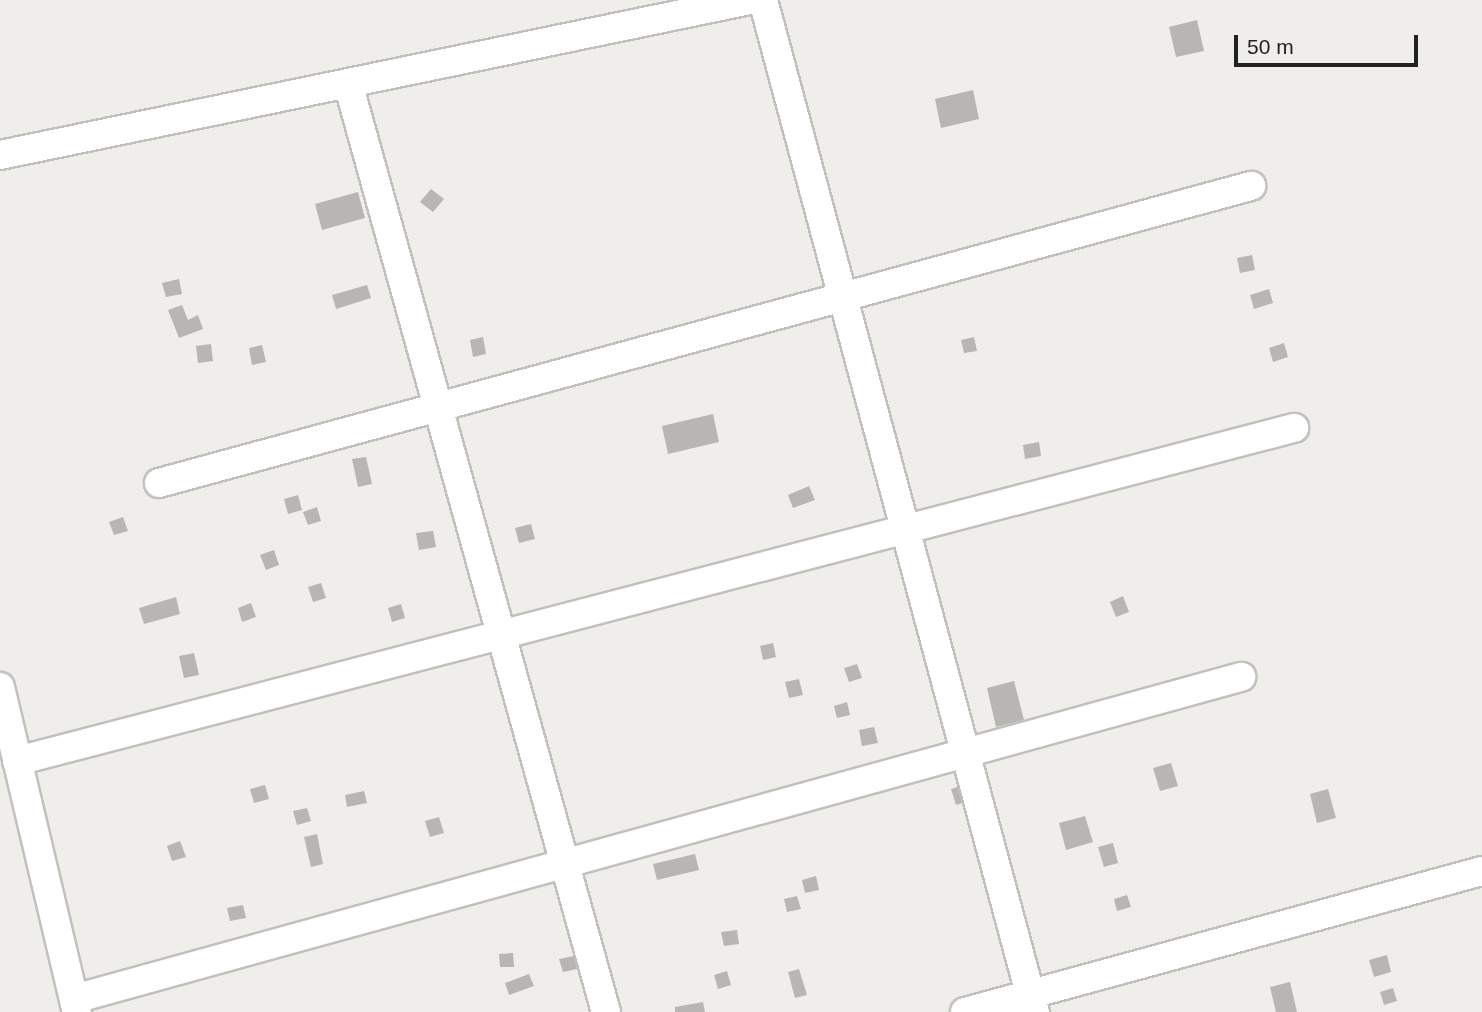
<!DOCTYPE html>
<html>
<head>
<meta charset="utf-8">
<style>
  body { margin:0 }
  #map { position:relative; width:1482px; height:1012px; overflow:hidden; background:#efeeeb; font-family:Arial,sans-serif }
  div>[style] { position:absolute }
  .building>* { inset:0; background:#b7b6b3 }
  .roads { filter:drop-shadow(2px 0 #c1c0bd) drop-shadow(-2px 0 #c1c0bd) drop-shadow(0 2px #c1c0bd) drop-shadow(0 -2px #c1c0bd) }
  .street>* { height:28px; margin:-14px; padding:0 14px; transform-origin:14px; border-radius:14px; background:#fff }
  span { translate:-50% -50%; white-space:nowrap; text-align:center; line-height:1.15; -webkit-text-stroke:5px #efeeeb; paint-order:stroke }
  .scale { position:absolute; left:1234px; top:35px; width:184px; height:32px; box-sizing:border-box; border:4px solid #222221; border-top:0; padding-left:9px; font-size:21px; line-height:24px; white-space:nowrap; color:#222221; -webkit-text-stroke:5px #efeeeb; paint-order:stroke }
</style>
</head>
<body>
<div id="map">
  <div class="building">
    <i style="clip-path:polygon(1197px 20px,1204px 51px,1176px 57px,1169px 27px)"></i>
    <i style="clip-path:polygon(973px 90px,979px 119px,941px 128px,935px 99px)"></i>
    <i style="clip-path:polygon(431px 189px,444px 199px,433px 212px,420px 202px)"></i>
    <i style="clip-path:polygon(358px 192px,365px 218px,322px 230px,315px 204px)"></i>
    <i style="clip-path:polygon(1252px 255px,1255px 270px,1240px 273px,1237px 258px)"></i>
    <i style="clip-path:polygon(179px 279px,182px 294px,166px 297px,162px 283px)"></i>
    <i style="clip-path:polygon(367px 285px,371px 298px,336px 309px,332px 295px)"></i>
    <i style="clip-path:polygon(1269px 289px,1273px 303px,1254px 309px,1250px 295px)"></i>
    <i style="clip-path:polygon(182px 305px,188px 320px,198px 315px,203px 329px,179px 338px,168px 310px)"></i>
    <i style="clip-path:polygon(483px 337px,486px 354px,473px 357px,470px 340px)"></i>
    <i style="clip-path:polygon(974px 337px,977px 351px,964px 353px,961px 340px)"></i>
    <i style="clip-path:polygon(1284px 343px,1288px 357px,1273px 362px,1269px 348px)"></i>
    <i style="clip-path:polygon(211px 344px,213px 361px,198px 363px,196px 346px)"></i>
    <i style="clip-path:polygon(262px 345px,266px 362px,252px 365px,249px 348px)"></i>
    <i style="clip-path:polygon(713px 414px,719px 442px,668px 454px,662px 426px)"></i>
    <i style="clip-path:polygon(1039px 442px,1041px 456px,1025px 459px,1023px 445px)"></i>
    <i style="clip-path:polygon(366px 457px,372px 484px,358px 487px,352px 459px)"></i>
    <i style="clip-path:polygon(809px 486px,815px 500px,793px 508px,788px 495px)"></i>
    <i style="clip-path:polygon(298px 495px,302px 510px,288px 514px,284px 499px)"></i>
    <i style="clip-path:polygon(317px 507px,321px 521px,308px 525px,303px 512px)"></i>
    <i style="clip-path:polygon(123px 517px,128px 531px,114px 535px,109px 522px)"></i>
    <i style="clip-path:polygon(531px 524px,535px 539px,519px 543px,515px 528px)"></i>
    <i style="clip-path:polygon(433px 531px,436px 547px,419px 550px,416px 533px)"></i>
    <i style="clip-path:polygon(274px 550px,279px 565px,266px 570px,260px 555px)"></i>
    <i style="clip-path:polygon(321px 583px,326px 598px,313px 602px,308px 587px)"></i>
    <i style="clip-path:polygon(1123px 596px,1129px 612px,1116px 617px,1110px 602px)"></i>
    <i style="clip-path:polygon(176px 597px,180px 614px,144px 624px,139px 608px)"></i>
    <i style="clip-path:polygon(251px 603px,256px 617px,242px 622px,238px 608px)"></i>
    <i style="clip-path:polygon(401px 604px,405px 618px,392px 622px,388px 608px)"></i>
    <i style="clip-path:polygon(773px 643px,776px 657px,763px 660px,760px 646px)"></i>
    <i style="clip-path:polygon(194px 653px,199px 675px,184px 678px,179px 656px)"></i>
    <i style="clip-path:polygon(857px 664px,862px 678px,849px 682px,844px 668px)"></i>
    <i style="clip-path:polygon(799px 679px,803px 695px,789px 698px,785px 682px)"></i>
    <i style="clip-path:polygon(1014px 681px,1024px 720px,996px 727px,987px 688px)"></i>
    <i style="clip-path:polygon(847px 702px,850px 715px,837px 718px,834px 706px)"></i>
    <i style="clip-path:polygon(874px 727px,878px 743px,862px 746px,859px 730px)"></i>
    <i style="clip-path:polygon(1171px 763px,1178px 786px,1160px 791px,1153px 768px)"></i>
    <i style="clip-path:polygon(967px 784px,972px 800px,956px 805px,951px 789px)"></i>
    <i style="clip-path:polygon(265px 785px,269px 799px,254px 803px,250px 789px)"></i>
    <i style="clip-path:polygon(1328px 789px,1336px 818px,1317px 823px,1310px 794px)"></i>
    <i style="clip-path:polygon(364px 791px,367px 803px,347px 807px,345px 795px)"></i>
    <i style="clip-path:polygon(307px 808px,311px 821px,297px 825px,293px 811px)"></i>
    <i style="clip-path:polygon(1085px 816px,1093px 842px,1066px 850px,1059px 823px)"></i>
    <i style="clip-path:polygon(439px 817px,444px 833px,430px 837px,425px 821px)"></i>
    <i style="clip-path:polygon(317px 834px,323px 864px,311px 867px,304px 837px)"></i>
    <i style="clip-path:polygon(180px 841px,186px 857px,172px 861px,167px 846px)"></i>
    <i style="clip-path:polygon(1113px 843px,1118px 863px,1104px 867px,1098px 847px)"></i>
    <i style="clip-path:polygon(695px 854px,699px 870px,657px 880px,653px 864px)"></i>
    <i style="clip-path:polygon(816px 876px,819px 890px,805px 893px,802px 880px)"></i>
    <i style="clip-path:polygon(1127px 895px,1131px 907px,1117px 911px,1114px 899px)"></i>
    <i style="clip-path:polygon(797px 896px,801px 909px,787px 912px,784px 899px)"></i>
    <i style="clip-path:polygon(243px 905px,246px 918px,230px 921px,227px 908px)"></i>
    <i style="clip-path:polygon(737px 930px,739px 944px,724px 946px,721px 932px)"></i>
    <i style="clip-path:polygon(513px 953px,514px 967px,500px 967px,499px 954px)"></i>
    <i style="clip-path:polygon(1387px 955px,1391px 972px,1374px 977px,1369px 960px)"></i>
    <i style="clip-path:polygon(574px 956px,577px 969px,563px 972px,559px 959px)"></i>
    <i style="clip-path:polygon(799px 969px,807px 995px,795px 998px,788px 972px)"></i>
    <i style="clip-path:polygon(727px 971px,731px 985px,718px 989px,714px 975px)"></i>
    <i style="clip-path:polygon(529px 974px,534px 986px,509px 995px,505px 983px)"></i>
    <i style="clip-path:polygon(1290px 982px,1297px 1012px,1276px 1012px,1270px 987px)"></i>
    <i style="clip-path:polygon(1393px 988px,1397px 1001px,1384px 1005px,1380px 992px)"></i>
    <i style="clip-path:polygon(703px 1002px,705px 1012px,675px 1012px,675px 1007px)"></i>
  </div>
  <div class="roads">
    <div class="street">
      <i style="left:763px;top:0;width:1048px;rotate:74.96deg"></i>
      <i style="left:348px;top:83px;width:964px;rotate:74.48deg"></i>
      <i style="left:0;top:155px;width:766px;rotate:-11.68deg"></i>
      <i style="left:159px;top:483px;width:1132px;rotate:-15.22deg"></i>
      <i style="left:0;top:687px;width:334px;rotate:76.7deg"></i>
      <i style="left:17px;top:761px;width:1320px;rotate:-14.62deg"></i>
      <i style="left:74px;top:999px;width:1211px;rotate:-15.43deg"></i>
      <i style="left:965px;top:1012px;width:536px;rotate:-15.26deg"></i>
    </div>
  </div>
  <div class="scale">50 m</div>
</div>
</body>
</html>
